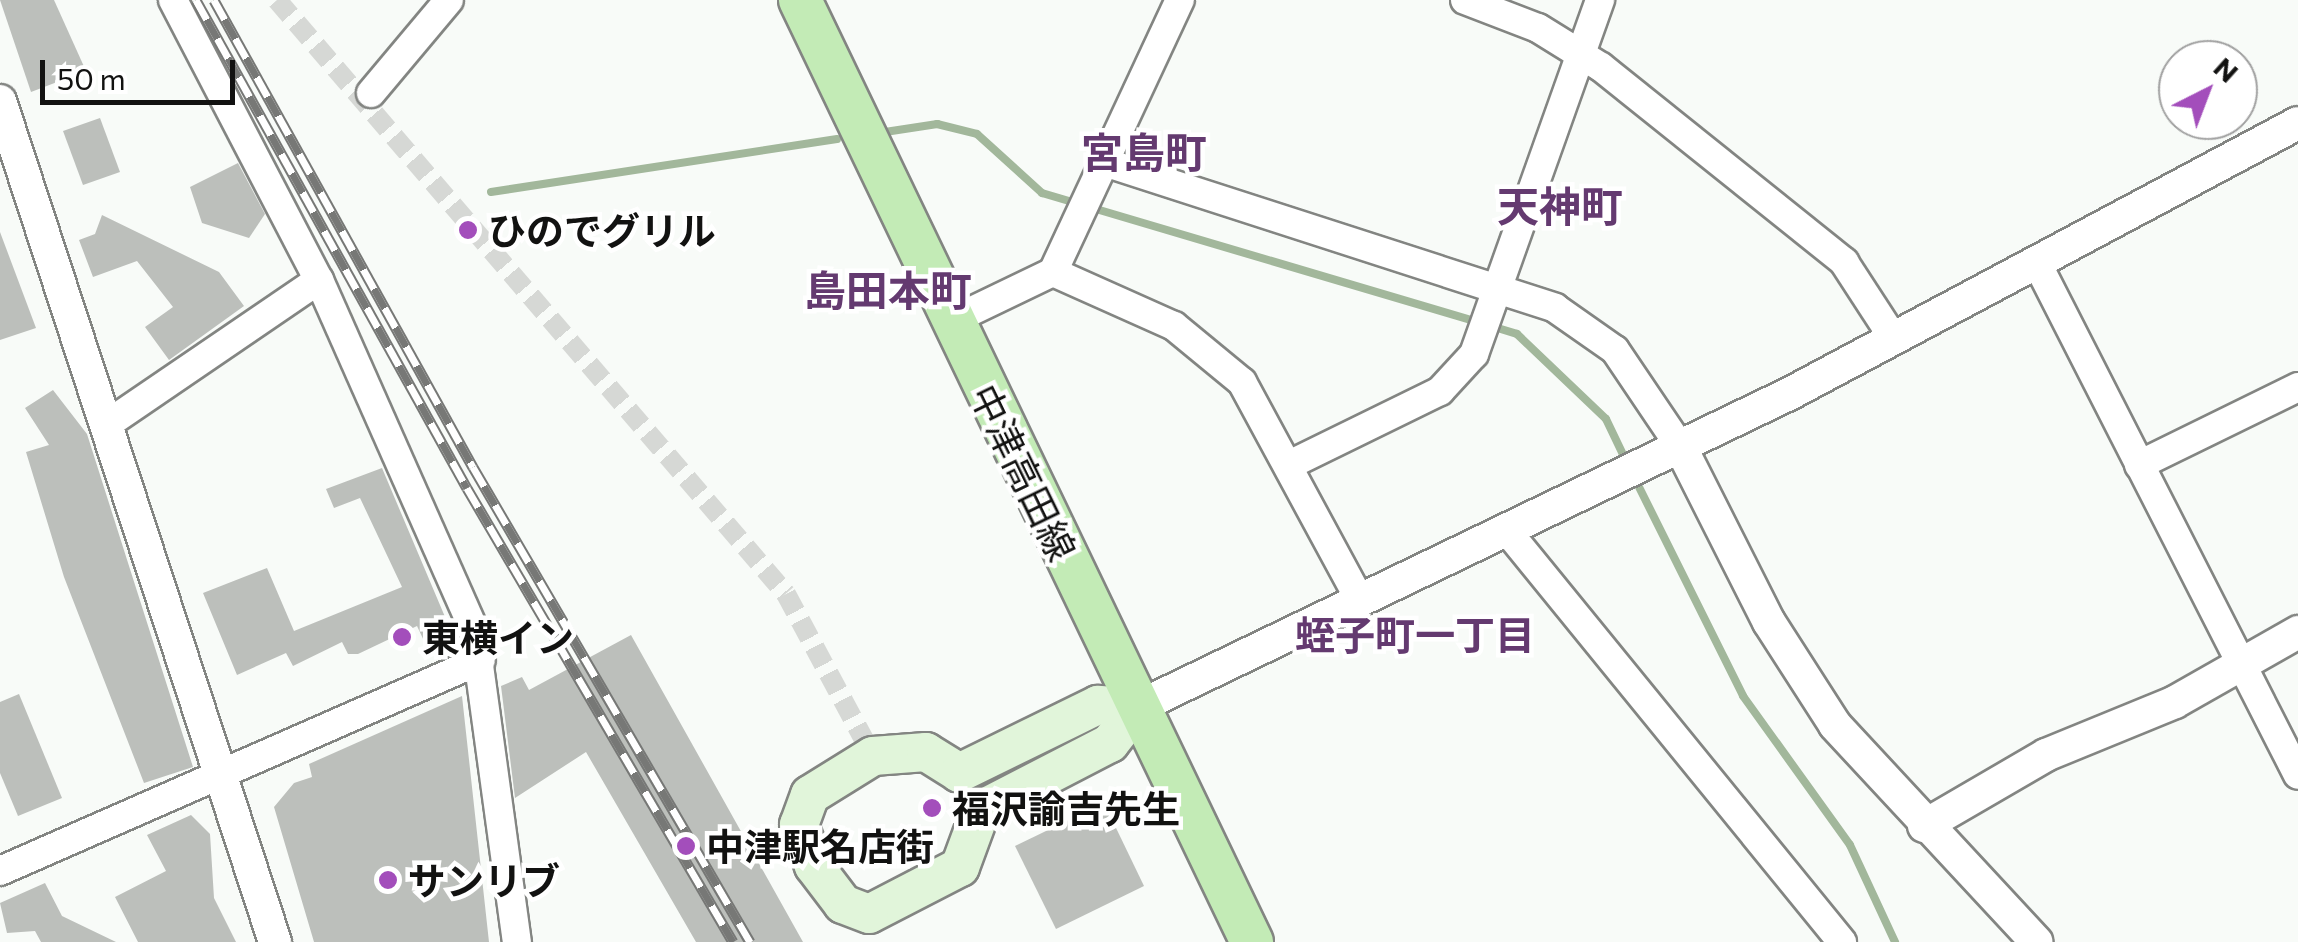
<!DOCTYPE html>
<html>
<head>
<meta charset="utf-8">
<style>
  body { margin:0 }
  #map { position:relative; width:2298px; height:942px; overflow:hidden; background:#f8fbf8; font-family:Commissioner,"Noto Sans JP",sans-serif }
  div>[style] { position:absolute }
  .stream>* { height:8px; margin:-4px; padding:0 4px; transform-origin:4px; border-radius:4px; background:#a2b79b }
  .building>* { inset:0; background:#bcbfbb }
  .pedestrian-tunnel>* { height:20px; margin-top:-10px; transform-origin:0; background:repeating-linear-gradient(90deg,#d6d8d5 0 20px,transparent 0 30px) }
  .roads { filter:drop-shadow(2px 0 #838582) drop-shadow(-2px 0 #838582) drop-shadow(0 2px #838582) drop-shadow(0 -2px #838582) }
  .minor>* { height:28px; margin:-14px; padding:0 14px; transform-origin:14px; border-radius:14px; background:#fff }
  .tertiary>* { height:32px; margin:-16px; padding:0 16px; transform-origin:16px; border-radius:16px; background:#fff }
  .secondary>* { height:38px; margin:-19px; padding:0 19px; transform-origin:19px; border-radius:19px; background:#e1f5da }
  .primary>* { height:42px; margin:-21px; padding:0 21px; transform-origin:21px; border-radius:21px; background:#c3ebb6 }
  .rail>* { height:11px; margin-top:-5.5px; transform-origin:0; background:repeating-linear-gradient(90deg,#fff 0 22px,#777876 0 44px); box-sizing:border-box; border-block:2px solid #777876 }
  .dots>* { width:28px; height:28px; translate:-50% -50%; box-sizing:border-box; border:5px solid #fff; border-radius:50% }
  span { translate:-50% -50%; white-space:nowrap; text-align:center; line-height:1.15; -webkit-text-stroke:9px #fff; paint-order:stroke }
  .poi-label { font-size:38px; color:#121211; font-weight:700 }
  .left { translate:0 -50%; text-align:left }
  .street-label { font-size:38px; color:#121211 }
  .neighbourhood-label { font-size:40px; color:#643a70; font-weight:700 }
  .quarter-label { font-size:42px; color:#643a70; font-weight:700 }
  .north { position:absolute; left:2158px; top:40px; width:100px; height:100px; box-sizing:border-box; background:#fff; border:2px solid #a0a0a0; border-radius:50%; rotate:42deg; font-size:28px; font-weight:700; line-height:40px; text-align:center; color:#121211 }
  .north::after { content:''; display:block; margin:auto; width:35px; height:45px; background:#a34ebb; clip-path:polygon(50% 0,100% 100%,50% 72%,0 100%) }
  .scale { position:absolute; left:40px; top:60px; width:195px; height:45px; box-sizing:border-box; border:5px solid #121211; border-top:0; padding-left:12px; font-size:30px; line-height:35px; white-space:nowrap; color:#121211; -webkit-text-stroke:8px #fff; paint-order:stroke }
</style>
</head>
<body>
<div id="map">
  <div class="stream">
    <i style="left:885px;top:132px;width:53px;rotate:-8.7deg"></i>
    <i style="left:937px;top:124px;width:41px;rotate:14deg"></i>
    <i style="left:977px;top:134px;width:88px;rotate:42.2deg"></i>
    <i style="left:1042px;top:193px;width:454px;rotate:16.5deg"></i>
    <i style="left:491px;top:192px;width:350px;rotate:-8.7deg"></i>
    <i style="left:1491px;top:326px;width:27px;rotate:17deg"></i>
    <i style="left:1517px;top:334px;width:123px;rotate:43.7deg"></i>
    <i style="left:1606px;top:419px;width:51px;rotate:64.4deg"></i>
    <i style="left:1634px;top:477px;width:245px;rotate:63.5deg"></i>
    <i style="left:1743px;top:696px;width:183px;rotate:54.3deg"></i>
    <i style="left:1850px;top:845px;width:107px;rotate:65.1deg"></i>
  </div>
  <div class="building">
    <i style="clip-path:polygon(0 0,54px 0,86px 71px,31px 92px)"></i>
    <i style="clip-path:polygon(100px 118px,120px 172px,83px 185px,63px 131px)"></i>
    <i style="clip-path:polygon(238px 163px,265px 214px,249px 238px,202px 223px,190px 187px)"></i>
    <i style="clip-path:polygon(102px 215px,219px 272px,244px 306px,169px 360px,145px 327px,173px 307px,137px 261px,93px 277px,79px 240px,95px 234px)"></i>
    <i style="clip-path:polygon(0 232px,36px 328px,0 340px)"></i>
    <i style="clip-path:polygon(53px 390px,87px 434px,193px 767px,144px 783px,64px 577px,26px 452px,49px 445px,25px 408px)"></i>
    <i style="clip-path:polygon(382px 468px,451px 631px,425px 643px,417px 626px,358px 654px,348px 654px,342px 642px,293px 666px,286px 653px,237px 675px,203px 593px,267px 568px,294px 631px,402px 587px,360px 498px,334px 508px,326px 489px)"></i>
    <i style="clip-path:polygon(631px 635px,803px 942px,696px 942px,586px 752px,515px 798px,501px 686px,522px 677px,529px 690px)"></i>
    <i style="clip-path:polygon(19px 694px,62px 798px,18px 816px,0 773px,0 702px)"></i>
    <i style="clip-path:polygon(462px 696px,489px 942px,314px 942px,274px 807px,294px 783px,312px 777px,309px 764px)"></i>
    <i style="clip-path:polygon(1104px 803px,1144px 886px,1056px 929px,1015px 846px)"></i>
    <i style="clip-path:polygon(191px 815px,210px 834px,214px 898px,236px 942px,138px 942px,115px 897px,166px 871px,147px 835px)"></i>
    <i style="clip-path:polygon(45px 883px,62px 916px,116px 942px,41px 942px,35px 931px,7px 933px,0 903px)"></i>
  </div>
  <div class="pedestrian-tunnel">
    <i style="left:277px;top:0;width:782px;rotate:49.41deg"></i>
    <i style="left:786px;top:594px;width:184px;rotate:61.8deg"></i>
  </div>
  <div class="roads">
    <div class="minor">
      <i style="left:173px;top:0;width:316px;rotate:62.5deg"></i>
      <i style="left:319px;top:280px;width:382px;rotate:66.1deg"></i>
      <i style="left:474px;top:629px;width:316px;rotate:82.2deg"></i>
      <i style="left:1465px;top:0;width:78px;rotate:21deg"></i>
      <i style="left:1538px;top:28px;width:74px;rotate:31.8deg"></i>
      <i style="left:1601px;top:67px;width:312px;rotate:38.7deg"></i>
      <i style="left:1844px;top:262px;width:92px;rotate:57deg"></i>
      <i style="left:371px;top:93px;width:121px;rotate:-50deg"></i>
      <i style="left:1104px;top:162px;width:474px;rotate:17.9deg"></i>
      <i style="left:1555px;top:308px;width:73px;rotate:35deg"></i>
      <i style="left:1615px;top:350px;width:118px;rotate:56deg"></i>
      <i style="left:2038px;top:265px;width:572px;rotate:62.99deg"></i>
      <i style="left:1053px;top:272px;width:133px;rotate:24.1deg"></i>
      <i style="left:1174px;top:326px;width:88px;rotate:39.5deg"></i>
      <i style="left:1242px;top:382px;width:250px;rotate:61.6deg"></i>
      <i style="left:951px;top:321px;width:113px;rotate:-25.7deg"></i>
      <i style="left:1053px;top:272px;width:300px;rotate:-65deg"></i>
      <i style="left:109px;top:423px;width:254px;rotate:-34.3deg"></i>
      <i style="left:1291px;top:464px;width:166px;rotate:-26.1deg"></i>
      <i style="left:1440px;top:391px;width:50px;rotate:-47.4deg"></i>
      <i style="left:1474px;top:354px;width:376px;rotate:-70.4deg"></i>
      <i style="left:2139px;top:465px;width:177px;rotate:-26.1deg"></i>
      <i style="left:1508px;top:532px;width:529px;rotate:50.83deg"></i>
      <i style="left:0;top:871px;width:525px;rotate:-23.69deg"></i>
    </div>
    <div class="tertiary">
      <i style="left:0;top:101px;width:885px;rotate:71.89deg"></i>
      <i style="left:1681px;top:448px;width:195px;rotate:63.2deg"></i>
      <i style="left:1769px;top:622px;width:122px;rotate:57.3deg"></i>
      <i style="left:1835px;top:725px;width:296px;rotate:47.1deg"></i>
      <i style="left:1138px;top:707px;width:725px;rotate:-25.68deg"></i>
      <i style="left:1791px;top:393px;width:574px;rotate:-28.04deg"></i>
      <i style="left:1924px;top:826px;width:141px;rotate:-30.2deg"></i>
      <i style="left:2046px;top:755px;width:139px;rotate:-22.3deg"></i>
      <i style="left:2175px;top:702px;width:142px;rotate:-29.6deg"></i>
    </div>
    <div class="secondary">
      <i style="left:1098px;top:705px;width:40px;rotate:2.9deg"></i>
      <i style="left:1138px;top:707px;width:46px;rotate:127.9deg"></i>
      <i style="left:1110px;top:743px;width:145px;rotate:152.6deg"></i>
      <i style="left:981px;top:810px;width:61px;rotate:110.2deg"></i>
      <i style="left:960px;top:867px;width:102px;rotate:152.7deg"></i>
      <i style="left:869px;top:914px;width:28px;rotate:-159deg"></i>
      <i style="left:843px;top:904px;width:48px;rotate:-127.3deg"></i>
      <i style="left:814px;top:866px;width:44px;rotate:-110.1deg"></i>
      <i style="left:799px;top:825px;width:32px;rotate:-70deg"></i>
      <i style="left:810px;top:795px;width:74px;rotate:-31.8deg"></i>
      <i style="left:873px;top:756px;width:53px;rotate:-4.3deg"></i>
      <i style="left:926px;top:752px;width:39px;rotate:32deg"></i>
      <i style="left:959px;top:773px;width:155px;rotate:-26.1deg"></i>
    </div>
    <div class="primary">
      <i style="left:800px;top:0;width:1045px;rotate:64.37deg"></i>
    </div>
  </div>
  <div class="rail">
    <i style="left:196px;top:0;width:558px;rotate:60.96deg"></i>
    <i style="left:467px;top:488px;width:526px;rotate:59.63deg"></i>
    <i style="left:214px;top:0;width:534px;rotate:60.99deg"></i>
    <i style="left:473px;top:467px;width:550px;rotate:59.75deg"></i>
  </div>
  <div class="dots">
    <i style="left:468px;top:230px;background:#a34ebb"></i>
    <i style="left:402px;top:637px;background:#a34ebb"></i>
    <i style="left:932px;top:808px;background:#a34ebb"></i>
    <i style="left:686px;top:846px;background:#a34ebb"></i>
    <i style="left:388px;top:880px;background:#a34ebb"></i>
  </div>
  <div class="poi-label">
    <span class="left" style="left:488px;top:230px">ひのでグリル</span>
    <span class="left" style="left:422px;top:637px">東横イン</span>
    <span class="left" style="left:952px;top:808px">福沢諭吉先生</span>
    <span class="left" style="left:706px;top:846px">中津駅名店街</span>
    <span class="left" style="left:408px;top:880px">サンリブ</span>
  </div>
  <div class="street-label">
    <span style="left:1024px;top:472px;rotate:64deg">中津高田線</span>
  </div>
  <div class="neighbourhood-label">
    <span style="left:1415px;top:634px">蛭子町一丁目</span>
  </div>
  <div class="quarter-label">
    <span style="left:1144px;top:151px">宮島町</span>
    <span style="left:1560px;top:205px">天神町</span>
    <span style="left:888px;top:289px">島田本町</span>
  </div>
  <div class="north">N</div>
  <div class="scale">50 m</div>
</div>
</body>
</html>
